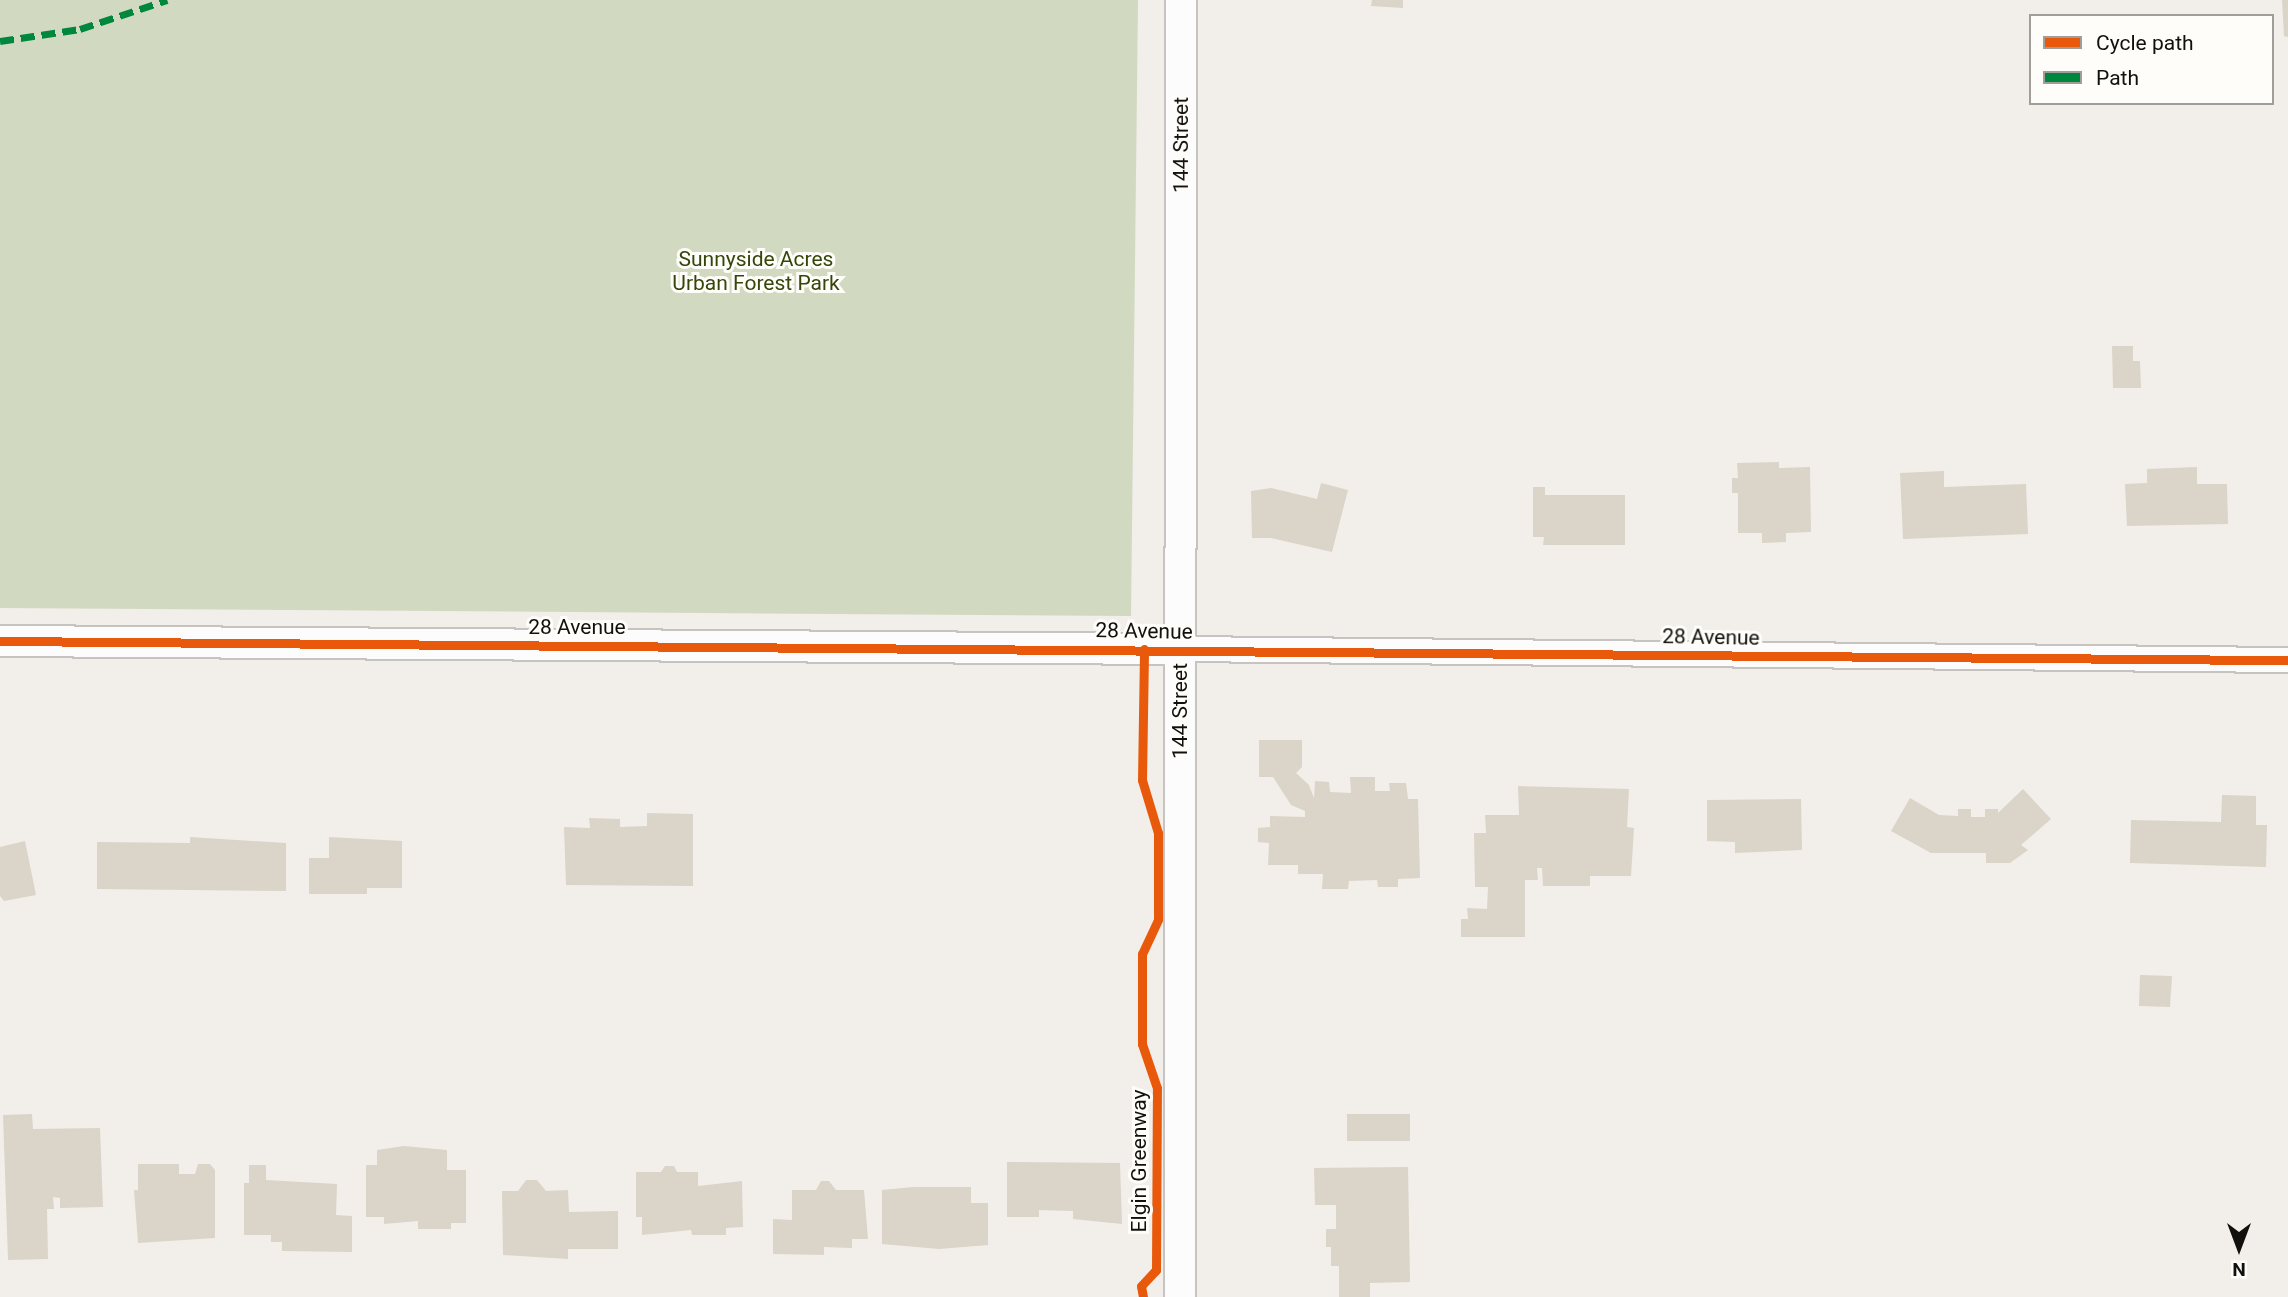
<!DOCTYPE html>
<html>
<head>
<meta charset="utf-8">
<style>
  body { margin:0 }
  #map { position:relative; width:2288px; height:1297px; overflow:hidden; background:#f2eeea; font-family:Roboto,sans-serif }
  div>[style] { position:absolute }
  .green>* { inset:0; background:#d2d9c1 }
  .building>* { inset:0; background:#dbd4c8 }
  .roads { filter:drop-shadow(2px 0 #c6c3c0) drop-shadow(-2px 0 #c6c3c0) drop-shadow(0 2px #c6c3c0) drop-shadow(0 -2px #c6c3c0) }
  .minor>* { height:24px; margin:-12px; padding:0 12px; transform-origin:12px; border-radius:12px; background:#fdfcfc }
  .tertiary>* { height:30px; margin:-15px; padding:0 15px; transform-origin:15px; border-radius:15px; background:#fdfcfc }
  .quiet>* { height:7px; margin-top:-3.5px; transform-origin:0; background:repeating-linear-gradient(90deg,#00873e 0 14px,transparent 0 21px) }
  .cycleway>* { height:9px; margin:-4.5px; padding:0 4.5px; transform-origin:4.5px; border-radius:4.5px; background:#e8590c }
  span { translate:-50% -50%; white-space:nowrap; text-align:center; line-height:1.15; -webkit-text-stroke:6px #fffdf9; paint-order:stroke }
  .street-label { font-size:21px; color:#11100d }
  .park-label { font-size:21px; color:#34460a }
  .legend { position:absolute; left:2029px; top:14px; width:245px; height:91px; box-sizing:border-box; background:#fffdf9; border:2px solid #a09e9b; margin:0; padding:9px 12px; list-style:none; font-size:21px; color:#11100d }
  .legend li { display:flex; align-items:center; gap:14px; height:35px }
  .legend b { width:35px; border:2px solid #a09e9b }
  .north { position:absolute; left:2204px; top:1213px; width:70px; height:70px; -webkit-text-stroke:5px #fffdf9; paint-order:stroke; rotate:180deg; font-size:19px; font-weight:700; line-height:28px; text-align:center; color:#11100d }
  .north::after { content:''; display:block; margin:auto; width:24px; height:32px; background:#11100d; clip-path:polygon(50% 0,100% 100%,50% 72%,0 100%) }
</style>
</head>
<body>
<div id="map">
  <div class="green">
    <i style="clip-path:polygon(0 0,1138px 0,1131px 616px,0 608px)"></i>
  </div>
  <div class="building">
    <i style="clip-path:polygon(1372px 0,1403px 0,1403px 8px,1371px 6px)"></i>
    <i style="clip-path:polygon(2282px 0,2288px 0,2288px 37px,2284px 36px)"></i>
    <i style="clip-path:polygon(2112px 346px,2133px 346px,2133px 361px,2140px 361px,2141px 388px,2113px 388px)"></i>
    <i style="clip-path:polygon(1779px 462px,1779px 468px,1810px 467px,1811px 532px,1786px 533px,1786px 542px,1762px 543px,1762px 533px,1738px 533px,1738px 493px,1732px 493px,1732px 478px,1738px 478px,1737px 463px)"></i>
    <i style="clip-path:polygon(2197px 467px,2197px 484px,2227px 484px,2228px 524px,2127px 526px,2125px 484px,2147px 483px,2147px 469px)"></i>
    <i style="clip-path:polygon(1944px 471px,1944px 487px,2026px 484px,2028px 534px,1903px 539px,1900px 473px)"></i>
    <i style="clip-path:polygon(1321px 483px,1348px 490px,1332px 552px,1271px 538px,1252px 538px,1251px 491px,1271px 488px,1317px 499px)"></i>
    <i style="clip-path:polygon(1533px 487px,1545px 487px,1545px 495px,1625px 495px,1625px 545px,1543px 545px,1544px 537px,1533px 537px)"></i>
    <i style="clip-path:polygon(1259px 740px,1302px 740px,1302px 767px,1296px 773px,1309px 785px,1314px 798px,1315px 781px,1329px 782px,1330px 792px,1351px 793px,1350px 777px,1375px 777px,1375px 791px,1390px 791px,1389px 783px,1406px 783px,1408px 799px,1418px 799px,1420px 878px,1398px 879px,1398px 887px,1378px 887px,1377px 880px,1349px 881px,1348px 889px,1322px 889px,1323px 874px,1298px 874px,1298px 865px,1268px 865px,1269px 843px,1258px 842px,1258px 828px,1270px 827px,1270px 816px,1305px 817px,1305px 811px,1291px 805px,1273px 777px,1259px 777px)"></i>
    <i style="clip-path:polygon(1518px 786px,1629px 789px,1627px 827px,1634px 828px,1631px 876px,1590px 876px,1590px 886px,1543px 886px,1542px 868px,1537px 868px,1538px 880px,1525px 880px,1525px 937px,1461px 937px,1461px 919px,1468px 919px,1467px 908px,1487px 909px,1488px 887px,1475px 887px,1474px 833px,1486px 833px,1485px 815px,1519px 815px)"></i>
    <i style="clip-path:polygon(2023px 789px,2051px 819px,2021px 845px,2028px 850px,2010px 863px,1986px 863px,1986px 853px,1931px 853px,1891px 831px,1910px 798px,1939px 815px,1958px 816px,1958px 809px,1971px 809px,1971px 817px,1985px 817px,1985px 809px,1998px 809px,1998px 813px)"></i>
    <i style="clip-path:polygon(2222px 795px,2256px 796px,2256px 825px,2267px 825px,2266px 867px,2130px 863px,2131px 820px,2221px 822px)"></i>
    <i style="clip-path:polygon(1801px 799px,1802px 850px,1735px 853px,1735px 842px,1707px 841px,1707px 800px)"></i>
    <i style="clip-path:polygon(647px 813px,693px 814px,693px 886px,566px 885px,564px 827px,590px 828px,589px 818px,620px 819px,620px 827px,647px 826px)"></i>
    <i style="clip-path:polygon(190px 837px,286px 843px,286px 891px,97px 889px,97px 842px,190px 843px)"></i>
    <i style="clip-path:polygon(329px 837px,402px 841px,402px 888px,367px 888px,367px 894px,309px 894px,309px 858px,329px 858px)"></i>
    <i style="clip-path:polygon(25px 841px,36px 895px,4px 901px,0 896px,0 847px)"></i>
    <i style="clip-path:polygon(2140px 975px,2172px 976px,2170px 1007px,2139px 1006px)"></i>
    <i style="clip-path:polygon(32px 1114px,33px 1129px,100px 1128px,103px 1207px,60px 1208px,60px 1198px,53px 1197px,54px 1209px,47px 1209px,48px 1259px,8px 1260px,3px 1115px)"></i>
    <i style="clip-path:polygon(1347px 1114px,1410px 1114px,1410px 1141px,1347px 1141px)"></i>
    <i style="clip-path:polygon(404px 1146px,447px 1150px,447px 1170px,466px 1170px,466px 1223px,451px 1223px,451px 1229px,418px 1229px,418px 1221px,384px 1224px,384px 1217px,366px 1217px,366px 1165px,377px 1165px,377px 1150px)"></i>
    <i style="clip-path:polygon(1007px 1162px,1120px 1163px,1122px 1224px,1073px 1219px,1073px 1211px,1039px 1210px,1039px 1217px,1007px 1217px)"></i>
    <i style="clip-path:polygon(138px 1164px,179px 1164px,179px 1174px,195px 1174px,198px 1164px,210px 1164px,215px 1170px,215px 1238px,138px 1243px,134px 1190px,138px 1190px)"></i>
    <i style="clip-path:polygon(249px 1165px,266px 1165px,266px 1180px,337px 1184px,336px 1215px,352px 1216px,352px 1252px,282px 1251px,282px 1242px,271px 1242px,271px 1235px,244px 1235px,244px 1183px,249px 1183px)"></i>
    <i style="clip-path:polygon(665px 1166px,674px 1166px,677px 1172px,698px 1172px,698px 1186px,742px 1181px,743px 1227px,726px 1228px,726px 1235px,692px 1235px,691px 1230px,642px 1235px,642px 1217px,636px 1217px,636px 1172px,661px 1172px)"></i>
    <i style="clip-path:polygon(1408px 1167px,1410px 1282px,1370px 1283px,1370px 1297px,1339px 1297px,1339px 1266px,1331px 1266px,1331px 1247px,1326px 1247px,1326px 1229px,1336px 1229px,1336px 1205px,1315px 1205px,1314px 1168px)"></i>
    <i style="clip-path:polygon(526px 1180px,537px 1180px,546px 1191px,568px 1190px,569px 1212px,618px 1211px,618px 1249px,568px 1249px,568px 1259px,503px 1255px,502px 1191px,518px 1191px)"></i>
    <i style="clip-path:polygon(821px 1181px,829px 1181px,836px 1190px,864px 1190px,868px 1239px,852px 1239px,852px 1248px,824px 1247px,824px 1255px,773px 1254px,773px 1219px,792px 1220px,792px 1190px,816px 1190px)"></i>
    <i style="clip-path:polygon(913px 1187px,971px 1187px,971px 1203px,988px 1203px,988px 1245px,939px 1249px,882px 1244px,882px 1190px)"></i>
  </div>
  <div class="roads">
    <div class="minor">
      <i style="left:1180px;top:649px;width:1108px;rotate:0.57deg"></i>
    </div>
    <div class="tertiary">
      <i style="left:0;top:641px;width:1180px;rotate:0.39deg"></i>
      <i style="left:1180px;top:1297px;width:1297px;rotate:-89.96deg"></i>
    </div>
  </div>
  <div class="quiet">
    <i style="left:0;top:41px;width:81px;rotate:-8.5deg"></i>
    <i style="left:80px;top:29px;width:92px;rotate:-18.4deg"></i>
  </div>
  <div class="cycleway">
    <i style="left:0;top:641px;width:2288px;rotate:0.48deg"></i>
    <i style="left:1143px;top:1297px;width:11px;rotate:-100deg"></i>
    <i style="left:1141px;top:1286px;width:22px;rotate:-47deg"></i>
    <i style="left:1156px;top:1270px;width:182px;rotate:-89.7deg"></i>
    <i style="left:1157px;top:1088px;width:46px;rotate:-108.8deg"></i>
    <i style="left:1142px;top:1044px;width:90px;rotate:-90deg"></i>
    <i style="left:1142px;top:954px;width:38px;rotate:-65deg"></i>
    <i style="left:1158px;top:919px;width:86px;rotate:-90deg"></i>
    <i style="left:1158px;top:833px;width:55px;rotate:-106.8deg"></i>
    <i style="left:1142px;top:780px;width:131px;rotate:-89.1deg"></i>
  </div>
  <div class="street-label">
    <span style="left:1181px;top:145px;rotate:-90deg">144 Street</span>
    <span style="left:577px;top:627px">28 Avenue</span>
    <span style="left:1144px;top:631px;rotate:1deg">28 Avenue</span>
    <span style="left:1711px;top:637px;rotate:1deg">28 Avenue</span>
    <span style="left:1180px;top:711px;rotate:-90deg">144 Street</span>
    <span style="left:1139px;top:1161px;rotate:-90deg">Elgin Greenway</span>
  </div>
  <div class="park-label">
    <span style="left:756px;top:271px">Sunnyside Acres<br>Urban Forest Park</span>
  </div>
  <ul class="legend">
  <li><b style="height:9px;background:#e8590c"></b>Cycle path</li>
  <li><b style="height:9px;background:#00873e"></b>Path</li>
  </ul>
  <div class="north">N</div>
</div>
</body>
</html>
